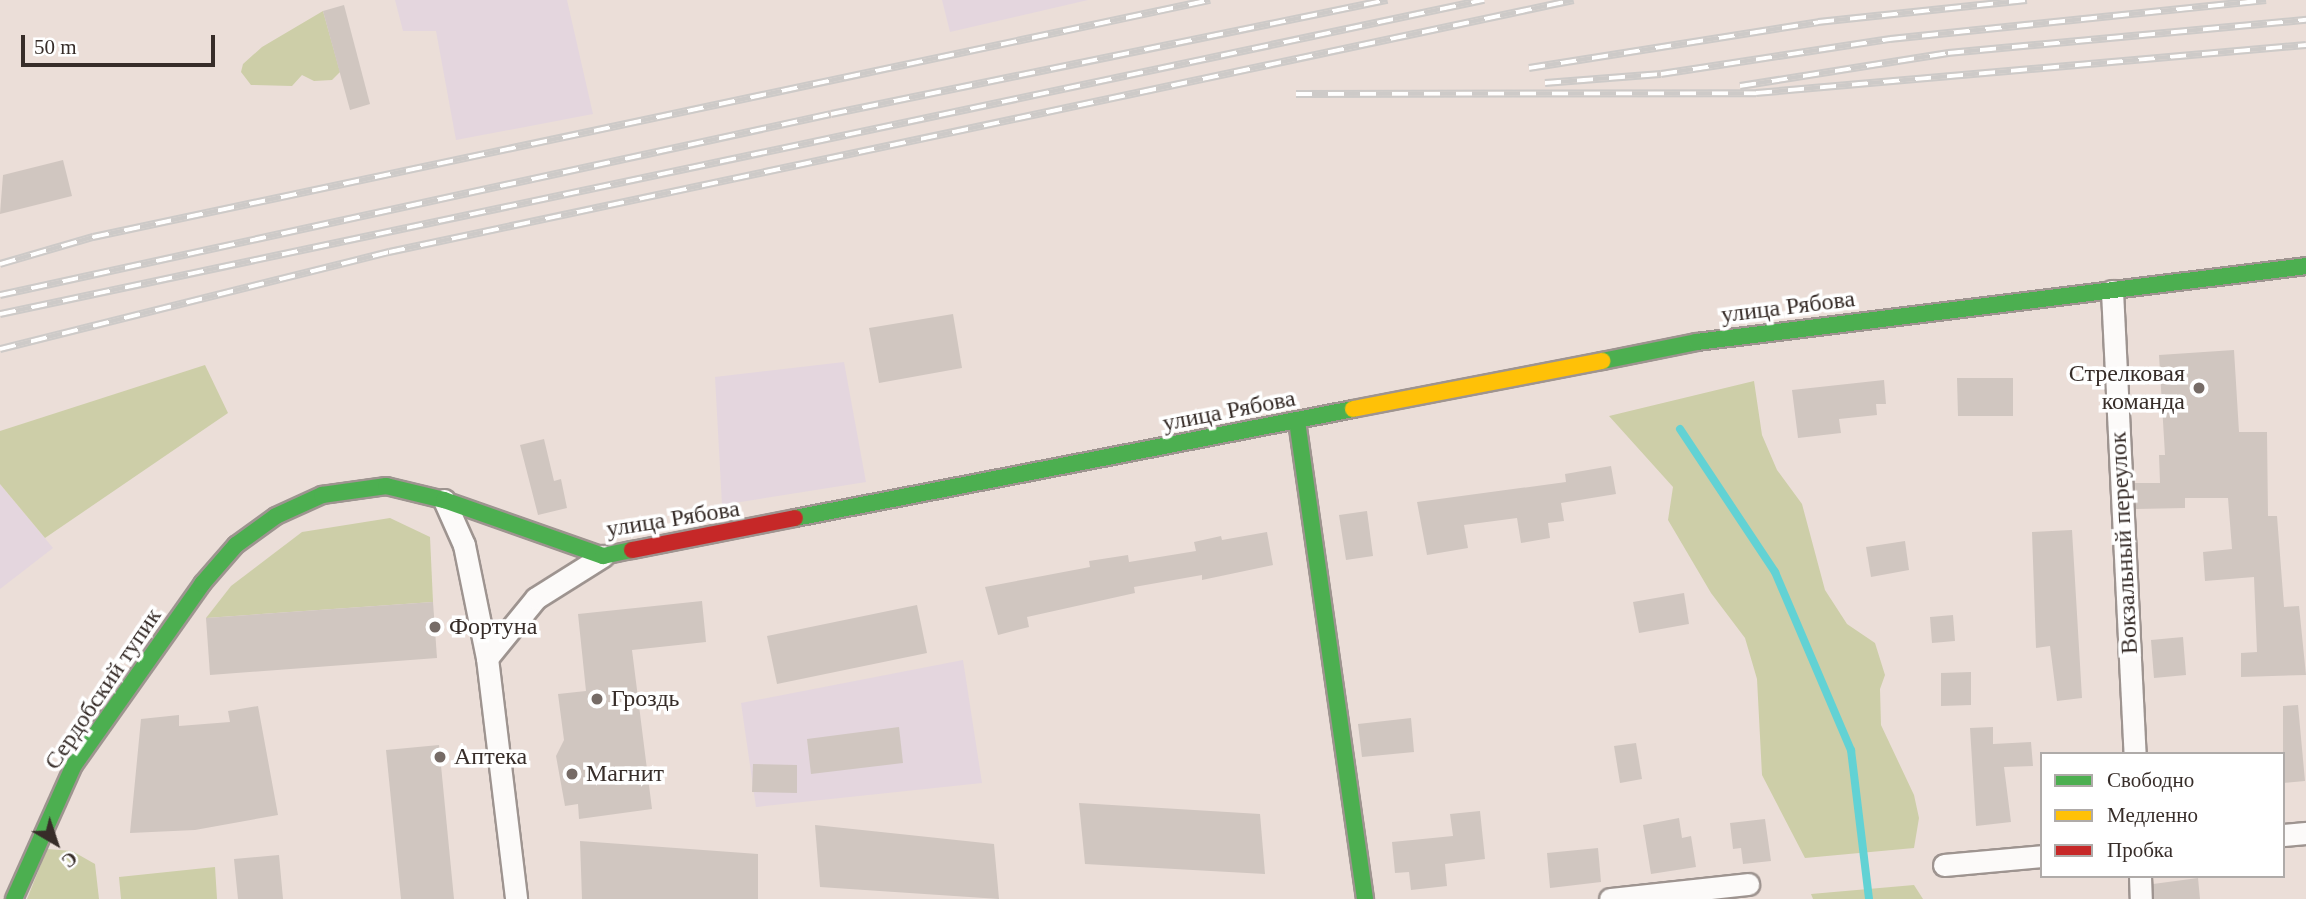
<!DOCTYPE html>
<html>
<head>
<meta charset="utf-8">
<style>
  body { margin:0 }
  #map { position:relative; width:2306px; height:899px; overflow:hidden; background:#ebded8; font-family:"Times New Roman",serif }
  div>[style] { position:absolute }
  .industrial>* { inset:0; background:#e4d6de }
  .green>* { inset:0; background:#cdcea8 }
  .stream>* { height:8px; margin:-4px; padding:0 4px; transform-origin:4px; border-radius:4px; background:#62d2d4 }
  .building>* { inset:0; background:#d0c6c0 }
  .roads { filter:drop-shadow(2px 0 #9e9490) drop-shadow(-2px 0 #9e9490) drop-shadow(0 2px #9e9490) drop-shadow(0 -2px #9e9490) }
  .street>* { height:21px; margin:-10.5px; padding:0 10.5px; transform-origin:10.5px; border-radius:10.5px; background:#fcfaf9 }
  .fast>* { height:16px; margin:-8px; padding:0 8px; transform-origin:8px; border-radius:8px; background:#4caf50 }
  .slow>* { height:16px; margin:-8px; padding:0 8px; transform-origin:8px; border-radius:8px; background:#ffc107 }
  .jam>* { height:16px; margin:-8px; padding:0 8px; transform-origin:8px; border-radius:8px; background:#c62828 }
  .rail>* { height:8px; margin-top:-4px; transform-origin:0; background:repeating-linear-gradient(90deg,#fff 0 16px,#cdcac8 0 32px); box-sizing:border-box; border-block:2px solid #cdcac8 }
  .dots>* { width:19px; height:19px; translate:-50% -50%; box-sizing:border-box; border:4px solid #fff; border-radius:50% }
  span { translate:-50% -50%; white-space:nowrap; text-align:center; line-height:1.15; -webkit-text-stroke:7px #fff; paint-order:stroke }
  .street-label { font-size:24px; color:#372d29 }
  .poi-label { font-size:24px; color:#372d29 }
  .right { translate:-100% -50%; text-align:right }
  .left { translate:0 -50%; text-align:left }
  .legend { position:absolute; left:2040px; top:752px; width:245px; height:126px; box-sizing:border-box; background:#fff; border:2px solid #afaba9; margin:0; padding:9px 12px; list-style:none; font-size:21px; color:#372d29 }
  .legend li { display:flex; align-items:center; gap:14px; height:35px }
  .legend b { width:35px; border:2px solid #afaba9 }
  .north { position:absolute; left:21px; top:808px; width:70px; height:70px; -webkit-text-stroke:5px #fff; paint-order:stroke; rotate:141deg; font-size:19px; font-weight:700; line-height:28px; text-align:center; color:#372d29 }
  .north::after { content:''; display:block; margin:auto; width:24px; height:32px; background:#372d29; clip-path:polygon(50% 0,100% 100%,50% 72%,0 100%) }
  .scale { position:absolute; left:21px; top:35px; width:194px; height:32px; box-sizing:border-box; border:4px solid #372d29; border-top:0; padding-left:9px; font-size:21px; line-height:24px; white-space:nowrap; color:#372d29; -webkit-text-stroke:5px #fff; paint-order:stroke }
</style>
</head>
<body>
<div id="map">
  <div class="industrial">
    <i style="clip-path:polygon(395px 0,567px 0,593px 114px,456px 140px,436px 31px,403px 31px)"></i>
    <i style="clip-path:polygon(942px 0,1088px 0,950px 32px)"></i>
    <i style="clip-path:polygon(844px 362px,866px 482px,722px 505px,715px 377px)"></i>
    <i style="clip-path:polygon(0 484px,53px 548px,0 589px)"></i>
    <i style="clip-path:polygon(963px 660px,982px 783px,756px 807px,741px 703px)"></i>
  </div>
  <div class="green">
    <i style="clip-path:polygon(323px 11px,340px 72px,332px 80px,314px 81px,302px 75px,292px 86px,251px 85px,241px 72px,243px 64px,262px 47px)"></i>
    <i style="clip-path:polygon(205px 365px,228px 413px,45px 538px,0 484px,0 431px)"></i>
    <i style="clip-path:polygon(1754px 381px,1762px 435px,1777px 470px,1802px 504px,1825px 590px,1847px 624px,1875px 643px,1885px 675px,1880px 689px,1881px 725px,1914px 795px,1919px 818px,1914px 848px,1805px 858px,1762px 775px,1757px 679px,1745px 638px,1711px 593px,1668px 520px,1673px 487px,1609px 416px)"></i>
    <i style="clip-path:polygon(390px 518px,430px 537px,433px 602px,206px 618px,231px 586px,302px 532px)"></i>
    <i style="clip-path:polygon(47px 849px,72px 851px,95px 864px,99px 899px,27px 899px)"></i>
    <i style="clip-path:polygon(215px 867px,217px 899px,121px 899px,119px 877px)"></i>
    <i style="clip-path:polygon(1914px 885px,1923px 899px,1813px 899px,1811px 894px)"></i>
  </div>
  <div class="stream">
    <i style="left:1680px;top:429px;width:172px;rotate:56.4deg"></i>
    <i style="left:1775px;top:572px;width:194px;rotate:66.9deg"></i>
    <i style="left:1851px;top:750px;width:150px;rotate:83.1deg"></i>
  </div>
  <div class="building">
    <i style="clip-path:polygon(344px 5px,370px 104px,350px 110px,323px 11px)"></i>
    <i style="clip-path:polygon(63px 160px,72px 196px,0 214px,3px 175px)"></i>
    <i style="clip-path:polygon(953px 314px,962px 368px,879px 383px,869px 328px)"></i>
    <i style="clip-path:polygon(2234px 350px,2239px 432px,2267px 432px,2268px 516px,2277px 516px,2284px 607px,2299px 606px,2306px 675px,2241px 677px,2241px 653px,2257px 652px,2254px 577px,2205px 581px,2203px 552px,2232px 549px,2228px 498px,2185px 498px,2185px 508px,2136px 509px,2135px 483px,2160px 483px,2159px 455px,2165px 455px,2159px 355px)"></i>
    <i style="clip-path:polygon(1957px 378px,2013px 378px,2013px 416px,1958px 416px)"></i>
    <i style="clip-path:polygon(1884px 380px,1886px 404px,1876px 404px,1877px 415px,1839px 419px,1841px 433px,1798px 438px,1792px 390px)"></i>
    <i style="clip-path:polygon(544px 439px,554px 481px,561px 479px,567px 508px,538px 515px,520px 445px)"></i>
    <i style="clip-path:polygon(1611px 466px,1616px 494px,1561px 503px,1564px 521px,1548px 523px,1550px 538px,1521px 543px,1517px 518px,1464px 525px,1468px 548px,1427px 555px,1417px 502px,1566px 482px,1565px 474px)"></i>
    <i style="clip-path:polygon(1367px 511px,1373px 556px,1346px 560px,1339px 515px)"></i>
    <i style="clip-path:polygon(2072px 530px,2082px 698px,2057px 701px,2050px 646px,2036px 648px,2032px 532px)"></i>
    <i style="clip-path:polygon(1267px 532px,1273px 565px,1202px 580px,1202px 575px,1134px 587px,1135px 593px,1027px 617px,1029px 627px,998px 635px,985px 587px,1090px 567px,1089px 561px,1128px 555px,1129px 562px,1196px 551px,1194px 542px,1221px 536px,1222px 540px)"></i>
    <i style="clip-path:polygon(1905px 541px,1909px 570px,1871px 577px,1866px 547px)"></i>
    <i style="clip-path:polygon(1684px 593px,1689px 624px,1639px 633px,1633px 602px)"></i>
    <i style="clip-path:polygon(702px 601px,706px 642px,632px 650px,652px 809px,579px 819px,578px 804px,565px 806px,556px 756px,564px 740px,558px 694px,586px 691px,578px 614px)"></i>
    <i style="clip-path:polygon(433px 602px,437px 658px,210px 675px,206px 618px)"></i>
    <i style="clip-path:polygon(917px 605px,927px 653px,777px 684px,767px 636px)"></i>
    <i style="clip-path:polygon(1953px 615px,1955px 641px,1932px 643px,1930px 617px)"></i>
    <i style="clip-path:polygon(2183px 637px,2186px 675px,2154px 678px,2151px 640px)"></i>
    <i style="clip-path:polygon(1971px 672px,1971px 705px,1941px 706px,1941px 673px)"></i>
    <i style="clip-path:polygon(2298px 705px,2305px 781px,2283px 783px,2283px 706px)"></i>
    <i style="clip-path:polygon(258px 706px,278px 815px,195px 830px,130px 833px,141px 719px,179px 715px,179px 726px,230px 722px,228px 711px)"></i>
    <i style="clip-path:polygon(1411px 718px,1414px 752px,1362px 757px,1358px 724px)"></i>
    <i style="clip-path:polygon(899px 727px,903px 763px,811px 774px,807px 739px)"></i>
    <i style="clip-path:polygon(1993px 727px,1993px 744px,2031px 742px,2033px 766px,2004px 767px,2011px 822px,1976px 826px,1970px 728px)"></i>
    <i style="clip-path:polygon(1636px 743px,1642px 779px,1620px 783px,1614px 746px)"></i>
    <i style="clip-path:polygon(439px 745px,454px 899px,401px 899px,386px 750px)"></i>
    <i style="clip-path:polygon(753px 764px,797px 765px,797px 793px,752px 792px)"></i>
    <i style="clip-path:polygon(1079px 803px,1260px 814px,1265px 874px,1085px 864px)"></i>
    <i style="clip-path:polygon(1480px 811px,1485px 859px,1445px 864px,1447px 886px,1411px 890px,1409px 872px,1395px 873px,1392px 842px,1453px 836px,1450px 814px)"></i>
    <i style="clip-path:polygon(1679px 818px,1682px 838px,1691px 836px,1696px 867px,1651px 874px,1643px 825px)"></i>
    <i style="clip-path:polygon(1765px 819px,1771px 861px,1743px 864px,1741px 848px,1733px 849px,1730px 823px)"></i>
    <i style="clip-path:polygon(815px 825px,994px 844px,999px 899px,820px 887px)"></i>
    <i style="clip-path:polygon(580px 841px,758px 854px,758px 899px,582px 899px)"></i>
    <i style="clip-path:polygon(1598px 848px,1601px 882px,1550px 888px,1547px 853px)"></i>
    <i style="clip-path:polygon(279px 855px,283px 899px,238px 899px,234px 859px)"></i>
    <i style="clip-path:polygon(2198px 878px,2200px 899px,2154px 899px,2153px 884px)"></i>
  </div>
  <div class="roads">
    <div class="street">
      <i style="left:2112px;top:291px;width:464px;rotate:87.2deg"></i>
      <i style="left:444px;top:500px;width:49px;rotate:66deg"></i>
      <i style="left:464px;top:545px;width:115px;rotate:78.5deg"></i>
      <i style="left:487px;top:658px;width:243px;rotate:83.1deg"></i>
      <i style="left:487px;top:658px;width:77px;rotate:-50.8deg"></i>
      <i style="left:536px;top:598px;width:79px;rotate:-32.1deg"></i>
      <i style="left:2283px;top:835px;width:23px;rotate:-5deg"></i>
      <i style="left:1944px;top:865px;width:98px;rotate:-5.2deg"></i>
      <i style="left:2140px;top:876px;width:23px;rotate:88deg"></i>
      <i style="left:1610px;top:899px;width:139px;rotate:-6.2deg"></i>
    </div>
    <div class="fast">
      <i style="left:1602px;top:361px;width:97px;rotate:-11.3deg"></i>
      <i style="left:1697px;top:342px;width:614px;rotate:-7.11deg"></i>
      <i style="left:1297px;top:421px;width:483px;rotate:81.9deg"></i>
      <i style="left:795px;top:518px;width:569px;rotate:-11.05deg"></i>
      <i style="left:14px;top:899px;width:147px;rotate:-65.9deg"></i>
      <i style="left:74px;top:765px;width:222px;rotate:-54.7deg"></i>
      <i style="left:202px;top:584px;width:52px;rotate:-48.9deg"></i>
      <i style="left:236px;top:545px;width:49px;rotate:-35.9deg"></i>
      <i style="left:276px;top:516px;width:51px;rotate:-24.5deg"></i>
      <i style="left:322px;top:495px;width:65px;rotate:-8deg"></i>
      <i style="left:386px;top:486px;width:60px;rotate:13.6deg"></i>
      <i style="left:444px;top:500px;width:169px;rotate:19.4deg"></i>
      <i style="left:603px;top:556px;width:30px;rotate:-12deg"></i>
    </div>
    <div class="slow">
      <i style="left:1353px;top:409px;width:254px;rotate:-10.9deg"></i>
    </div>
    <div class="jam">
      <i style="left:632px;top:550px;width:166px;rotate:-11.1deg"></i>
    </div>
  </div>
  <div class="rail">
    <i style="left:1529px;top:68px;width:293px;rotate:-9deg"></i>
    <i style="left:1818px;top:22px;width:210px;rotate:-6deg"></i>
    <i style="left:1545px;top:83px;width:116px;rotate:-4.4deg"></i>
    <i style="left:1661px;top:74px;width:232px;rotate:-8.7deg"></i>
    <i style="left:1890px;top:39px;width:378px;rotate:-5.9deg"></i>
    <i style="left:1740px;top:86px;width:211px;rotate:-9deg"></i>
    <i style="left:1948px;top:53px;width:360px;rotate:-5.3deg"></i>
    <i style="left:1296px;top:94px;width:460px;rotate:-0.1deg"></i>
    <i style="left:1756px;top:93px;width:552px;rotate:-4.99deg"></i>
    <i style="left:0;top:264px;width:97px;rotate:-16.2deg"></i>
    <i style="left:93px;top:237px;width:1142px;rotate:-11.98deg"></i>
    <i style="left:0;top:295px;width:850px;rotate:-12.29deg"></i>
    <i style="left:831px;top:114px;width:568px;rotate:-11.59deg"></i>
    <i style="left:0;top:314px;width:1517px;rotate:-11.95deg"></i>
    <i style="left:0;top:349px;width:401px;rotate:-14deg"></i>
    <i style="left:389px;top:252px;width:1211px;rotate:-12.01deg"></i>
  </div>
  <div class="dots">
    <i style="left:2199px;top:388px;background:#766b66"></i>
    <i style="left:435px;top:627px;background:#766b66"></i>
    <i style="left:597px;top:699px;background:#766b66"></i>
    <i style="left:440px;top:757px;background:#766b66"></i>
    <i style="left:572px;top:774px;background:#766b66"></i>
  </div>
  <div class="street-label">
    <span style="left:1788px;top:307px;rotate:-7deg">улица Рябова</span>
    <span style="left:1229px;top:411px;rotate:-11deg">улица Рябова</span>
    <span style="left:673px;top:519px;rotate:-9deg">улица Рябова</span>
    <span style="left:2124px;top:543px;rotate:-93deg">Вокзальный переулок</span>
    <span style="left:103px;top:689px;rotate:-56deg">Сердобский тупик</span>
  </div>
  <div class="poi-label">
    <span class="right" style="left:2185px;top:388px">Стрелковая<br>команда</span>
    <span class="left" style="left:449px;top:627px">Фортуна</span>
    <span class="left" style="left:611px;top:699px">Гроздь</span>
    <span class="left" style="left:454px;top:757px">Аптека</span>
    <span class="left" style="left:586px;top:774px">Магнит</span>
  </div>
  <ul class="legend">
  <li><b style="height:9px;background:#4caf50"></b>Свободно</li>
  <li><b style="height:9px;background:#ffc107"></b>Медленно</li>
  <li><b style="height:9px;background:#c62828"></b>Пробка</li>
  </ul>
  <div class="north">С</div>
  <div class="scale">50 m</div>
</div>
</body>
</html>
